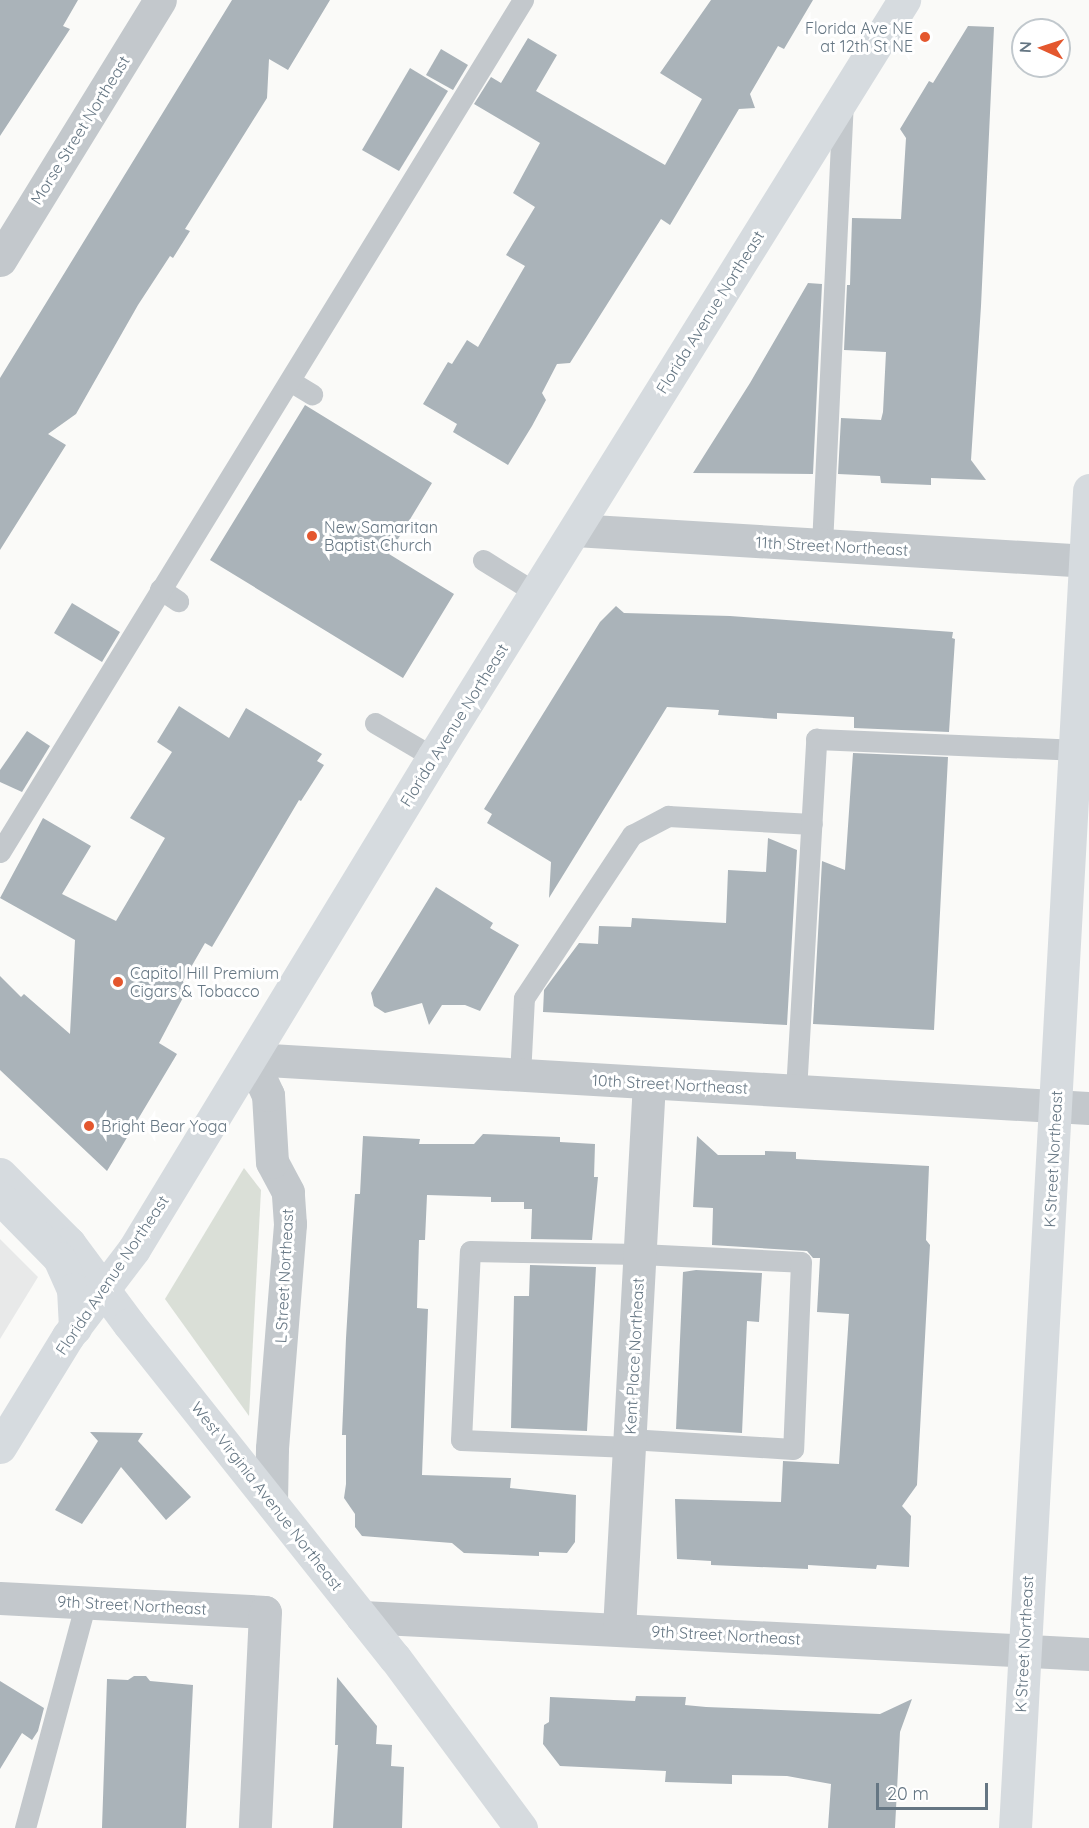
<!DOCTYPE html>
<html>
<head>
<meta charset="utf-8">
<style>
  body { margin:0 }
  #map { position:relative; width:1089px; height:1828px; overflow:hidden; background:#fafaf8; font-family:Quicksand,sans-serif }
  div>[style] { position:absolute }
  .built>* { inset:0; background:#e8e9e9 }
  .green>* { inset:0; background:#dadfd7 }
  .building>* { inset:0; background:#aab3b9 }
  .lane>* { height:21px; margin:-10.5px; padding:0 10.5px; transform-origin:10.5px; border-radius:10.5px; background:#c3c8cc }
  .street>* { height:33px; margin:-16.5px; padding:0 16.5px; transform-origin:16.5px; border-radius:16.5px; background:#c3c8cc }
  .secondary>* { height:33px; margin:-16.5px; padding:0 16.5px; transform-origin:16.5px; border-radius:16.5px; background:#d6dbdf }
  .primary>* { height:33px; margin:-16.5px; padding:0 16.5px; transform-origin:16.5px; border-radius:16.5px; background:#d6dbdf }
  .dots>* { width:16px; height:16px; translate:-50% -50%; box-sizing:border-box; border:3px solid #fff; border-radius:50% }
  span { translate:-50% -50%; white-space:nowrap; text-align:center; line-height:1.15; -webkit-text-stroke:6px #fff; paint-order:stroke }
  .poi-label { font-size:16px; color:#657683 }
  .right { translate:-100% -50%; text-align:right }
  .left { translate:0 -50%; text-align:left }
  .street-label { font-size:16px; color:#657683 }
  .north { position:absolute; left:1011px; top:18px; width:60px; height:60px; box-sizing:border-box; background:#fff; border:2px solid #c1c8cd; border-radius:50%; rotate:273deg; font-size:16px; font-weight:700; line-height:24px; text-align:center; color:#657683 }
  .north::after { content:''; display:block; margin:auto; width:21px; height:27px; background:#e4572e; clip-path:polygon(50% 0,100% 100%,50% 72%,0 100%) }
  .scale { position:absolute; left:876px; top:1783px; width:112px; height:27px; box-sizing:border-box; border:3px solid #657683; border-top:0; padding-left:8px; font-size:18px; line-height:21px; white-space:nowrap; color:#657683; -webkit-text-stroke:4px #fff; paint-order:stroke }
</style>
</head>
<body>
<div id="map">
  <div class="built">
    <i style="clip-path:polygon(0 1239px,38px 1277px,0 1339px)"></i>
  </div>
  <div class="green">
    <i style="clip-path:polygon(244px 1168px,261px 1190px,249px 1416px,165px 1299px)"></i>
  </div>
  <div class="building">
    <i style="clip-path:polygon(0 0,78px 0,63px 26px,70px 29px,0 136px)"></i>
    <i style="clip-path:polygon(232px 0,330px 0,288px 70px,269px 59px,267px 98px,185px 229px,190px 231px,173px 258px,170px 256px,138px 305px,76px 414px,48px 434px,66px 445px,0 550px,0 378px)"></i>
    <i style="clip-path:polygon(711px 0,813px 0,784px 49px,778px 46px,750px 94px,755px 108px,739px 109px,670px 225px,661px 219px,570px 363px,557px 364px,542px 393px,546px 400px,532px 426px,508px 465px,453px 432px,457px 424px,423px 404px,448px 362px,452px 364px,467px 340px,478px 347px,525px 266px,506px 255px,535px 207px,513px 193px,540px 143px,474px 104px,491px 77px,501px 83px,528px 38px,557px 55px,536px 91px,665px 165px,702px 99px,660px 73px)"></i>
    <i style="clip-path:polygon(968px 26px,994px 27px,981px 306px,971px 460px,986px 480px,931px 478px,931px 485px,881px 483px,880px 476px,838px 474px,841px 418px,881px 420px,883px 412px,886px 352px,844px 350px,847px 285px,850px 285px,852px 218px,901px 219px,906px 138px,900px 129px,929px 81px,933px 83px)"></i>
    <i style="clip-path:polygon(441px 49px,468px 65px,453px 90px,426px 75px)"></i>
    <i style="clip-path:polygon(410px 68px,448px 91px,399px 171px,362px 150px)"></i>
    <i style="clip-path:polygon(808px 283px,822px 284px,813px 474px,693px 473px,750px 383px)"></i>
    <i style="clip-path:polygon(305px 405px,432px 483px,389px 554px,454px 594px,403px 678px,210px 560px)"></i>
    <i style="clip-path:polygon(72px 603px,120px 632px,102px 662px,54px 633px)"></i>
    <i style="clip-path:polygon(616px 606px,624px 613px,730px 616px,953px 632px,952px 638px,955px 639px,949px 732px,854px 728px,854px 717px,777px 713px,777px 719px,718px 715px,719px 710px,667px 707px,549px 898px,551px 862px,487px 823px,492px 814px,484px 809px,600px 622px)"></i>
    <i style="clip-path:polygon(179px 706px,229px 738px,246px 708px,322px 754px,317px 761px,324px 765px,301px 801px,299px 800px,212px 947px,205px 943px,183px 981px,186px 992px,159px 1043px,177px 1054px,107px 1171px,0 1070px,0 976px,21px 997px,24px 994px,70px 1034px,75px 940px,0 898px,43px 818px,91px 846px,62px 894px,116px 921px,165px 838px,130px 818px,172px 752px,157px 742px)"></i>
    <i style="clip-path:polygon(27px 731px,50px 746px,22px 792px,0 782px,0 770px)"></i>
    <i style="clip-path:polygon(853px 753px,948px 757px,934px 1030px,813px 1024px,822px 861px,845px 870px)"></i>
    <i style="clip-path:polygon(768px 838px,797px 850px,787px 1025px,543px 1012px,544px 990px,579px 943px,598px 944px,599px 926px,631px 927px,632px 918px,726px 923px,728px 870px,766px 872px)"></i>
    <i style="clip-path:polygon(436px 887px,493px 923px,490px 928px,519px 945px,480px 1011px,465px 1005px,442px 1005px,429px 1025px,422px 1003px,385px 1013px,374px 1006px,371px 993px)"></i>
    <i style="clip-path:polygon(483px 1134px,560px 1137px,560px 1142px,595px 1144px,594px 1177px,598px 1177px,592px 1240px,531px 1239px,532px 1209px,524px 1209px,524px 1202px,491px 1202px,491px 1197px,427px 1195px,425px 1240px,419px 1240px,417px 1308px,428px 1309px,422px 1475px,511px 1478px,510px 1488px,576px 1495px,575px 1542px,567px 1553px,539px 1552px,539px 1556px,464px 1553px,452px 1543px,362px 1536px,355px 1527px,355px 1514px,344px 1498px,346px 1484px,346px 1435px,342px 1435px,346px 1338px,352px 1238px,355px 1194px,360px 1194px,363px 1136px,420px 1139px,419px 1144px,474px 1144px)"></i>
    <i style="clip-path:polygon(697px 1136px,718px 1155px,765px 1155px,765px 1151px,796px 1152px,796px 1159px,929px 1166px,926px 1240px,930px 1245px,917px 1485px,902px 1506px,911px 1516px,909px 1567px,877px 1565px,876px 1569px,808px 1565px,808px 1569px,711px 1565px,711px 1561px,677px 1559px,675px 1499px,781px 1502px,783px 1461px,839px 1464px,849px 1314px,817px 1312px,820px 1258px,813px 1258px,807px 1251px,712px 1245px,713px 1208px,693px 1207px)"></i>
    <i style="clip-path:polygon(530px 1265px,596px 1267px,587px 1431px,511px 1428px,514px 1296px,529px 1296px)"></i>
    <i style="clip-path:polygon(696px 1270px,762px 1273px,759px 1322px,747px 1321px,742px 1433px,676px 1429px,683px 1272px)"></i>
    <i style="clip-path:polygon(90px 1432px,143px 1433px,138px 1441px,191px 1497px,166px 1520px,121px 1467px,82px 1524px,55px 1510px,98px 1441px)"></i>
    <i style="clip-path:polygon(134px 1676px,146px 1676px,150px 1681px,193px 1685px,186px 1828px,102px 1828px,107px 1679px,128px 1680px)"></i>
    <i style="clip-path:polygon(337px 1677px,377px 1726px,376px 1744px,392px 1745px,391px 1766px,404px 1767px,402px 1828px,333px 1828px,338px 1745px,335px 1745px)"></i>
    <i style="clip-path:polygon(0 1681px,44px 1708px,38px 1731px,32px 1740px,22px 1733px,0 1769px)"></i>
    <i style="clip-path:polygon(636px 1696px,686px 1697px,685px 1705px,706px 1707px,880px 1714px,912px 1699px,900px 1732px,895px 1828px,828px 1828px,831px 1784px,787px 1776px,732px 1775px,732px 1784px,665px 1782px,666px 1771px,560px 1766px,543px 1744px,544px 1725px,549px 1722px,550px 1697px,635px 1701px)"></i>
  </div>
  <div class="lane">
    <i style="left:290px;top:381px;width:26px;rotate:31deg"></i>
    <i style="left:822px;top:545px;width:443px;rotate:-87.3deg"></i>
    <i style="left:483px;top:560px;width:62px;rotate:31.9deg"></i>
    <i style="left:160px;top:589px;width:22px;rotate:34deg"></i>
    <i style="left:375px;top:723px;width:67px;rotate:30.4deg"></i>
    <i style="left:0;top:852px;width:1000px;rotate:-58.46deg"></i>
    <i style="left:520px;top:1076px;width:78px;rotate:-87.1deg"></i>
    <i style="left:524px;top:998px;width:196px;rotate:-56.5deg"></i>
    <i style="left:632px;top:835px;width:41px;rotate:-27.8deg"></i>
    <i style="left:668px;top:816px;width:144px;rotate:3.2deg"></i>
    <i style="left:796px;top:1091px;width:353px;rotate:-86.7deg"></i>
    <i style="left:816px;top:739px;width:258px;rotate:2.4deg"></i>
    <i style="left:629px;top:1447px;width:168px;rotate:-177.6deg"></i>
    <i style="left:461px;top:1440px;width:189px;rotate:-87.3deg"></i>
    <i style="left:470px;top:1251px;width:170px;rotate:1deg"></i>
    <i style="left:640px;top:1254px;width:161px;rotate:2.8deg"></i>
    <i style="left:801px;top:1262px;width:187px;rotate:92.4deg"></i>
    <i style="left:793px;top:1449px;width:164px;rotate:-176.5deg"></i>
    <i style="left:25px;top:1828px;width:234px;rotate:-74.9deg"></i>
  </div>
  <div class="street">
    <i style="left:0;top:260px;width:305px;rotate:-58.4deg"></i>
    <i style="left:575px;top:530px;width:515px;rotate:3.45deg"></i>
    <i style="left:271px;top:1501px;width:53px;rotate:-88.9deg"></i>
    <i style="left:272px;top:1448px;width:225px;rotate:-85.4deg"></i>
    <i style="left:290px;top:1224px;width:32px;rotate:-94deg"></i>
    <i style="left:288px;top:1192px;width:34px;rotate:-118deg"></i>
    <i style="left:272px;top:1162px;width:67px;rotate:-93.4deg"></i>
    <i style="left:268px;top:1095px;width:40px;rotate:-115deg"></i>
    <i style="left:251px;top:1059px;width:839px;rotate:3.35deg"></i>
    <i style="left:0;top:1598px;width:265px;rotate:3deg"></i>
    <i style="left:265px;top:1612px;width:216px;rotate:92.7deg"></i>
    <i style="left:362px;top:1617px;width:728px;rotate:2.91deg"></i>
    <i style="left:619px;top:1629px;width:547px;rotate:-86.86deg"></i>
  </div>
  <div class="secondary">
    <i style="left:0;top:1174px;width:98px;rotate:45deg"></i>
    <i style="left:69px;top:1243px;width:101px;rotate:53.5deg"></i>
    <i style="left:129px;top:1324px;width:427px;rotate:51.5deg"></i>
    <i style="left:395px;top:1658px;width:212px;rotate:53.5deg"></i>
    <i style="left:1015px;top:1828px;width:1340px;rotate:-86.83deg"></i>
  </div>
  <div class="primary">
    <i style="left:0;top:1198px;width:84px;rotate:45.5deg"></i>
    <i style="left:59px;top:1258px;width:34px;rotate:66deg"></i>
    <i style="left:73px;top:1289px;width:39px;rotate:87deg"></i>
    <i style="left:0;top:1447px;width:130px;rotate:-58.5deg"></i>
    <i style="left:68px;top:1336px;width:109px;rotate:-52.8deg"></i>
    <i style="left:134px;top:1249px;width:576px;rotate:-58.71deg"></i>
    <i style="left:433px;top:757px;width:892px;rotate:-58.11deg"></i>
  </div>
  <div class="dots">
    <i style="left:925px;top:37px;background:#e4572e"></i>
    <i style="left:312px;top:536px;background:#e4572e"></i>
    <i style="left:118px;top:982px;background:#e4572e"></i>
    <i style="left:89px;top:1126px;background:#e4572e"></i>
  </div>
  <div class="poi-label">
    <span class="right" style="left:913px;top:37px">Florida Ave NE<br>at 12th St NE</span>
    <span class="left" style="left:324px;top:536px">New Samaritan<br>Baptist Church</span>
    <span class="left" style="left:130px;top:982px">Capitol Hill Premium<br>Cigars &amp; Tobacco</span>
    <span class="left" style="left:101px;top:1126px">Bright Bear Yoga</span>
  </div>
  <div class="street-label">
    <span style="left:80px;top:130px;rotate:-58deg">Morse Street Northeast</span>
    <span style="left:710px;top:312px;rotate:-58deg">Florida Avenue Northeast</span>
    <span style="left:832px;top:546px;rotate:3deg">11th Street Northeast</span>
    <span style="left:454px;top:725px;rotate:-58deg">Florida Avenue Northeast</span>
    <span style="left:670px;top:1084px;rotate:3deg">10th Street Northeast</span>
    <span style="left:1053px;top:1159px;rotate:-87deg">K Street Northeast</span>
    <span style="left:112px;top:1275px;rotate:-56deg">Florida Avenue Northeast</span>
    <span style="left:284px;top:1276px;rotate:-87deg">L Street Northeast</span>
    <span style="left:634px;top:1356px;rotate:-87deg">Kent Place Northeast</span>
    <span style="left:267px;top:1496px;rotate:52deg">West Virginia Avenue Northeast</span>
    <span style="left:132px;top:1605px;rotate:3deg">9th Street Northeast</span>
    <span style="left:726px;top:1635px;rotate:3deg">9th Street Northeast</span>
    <span style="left:1024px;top:1644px;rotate:-87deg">K Street Northeast</span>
  </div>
  <div class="north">N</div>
  <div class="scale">20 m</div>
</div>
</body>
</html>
